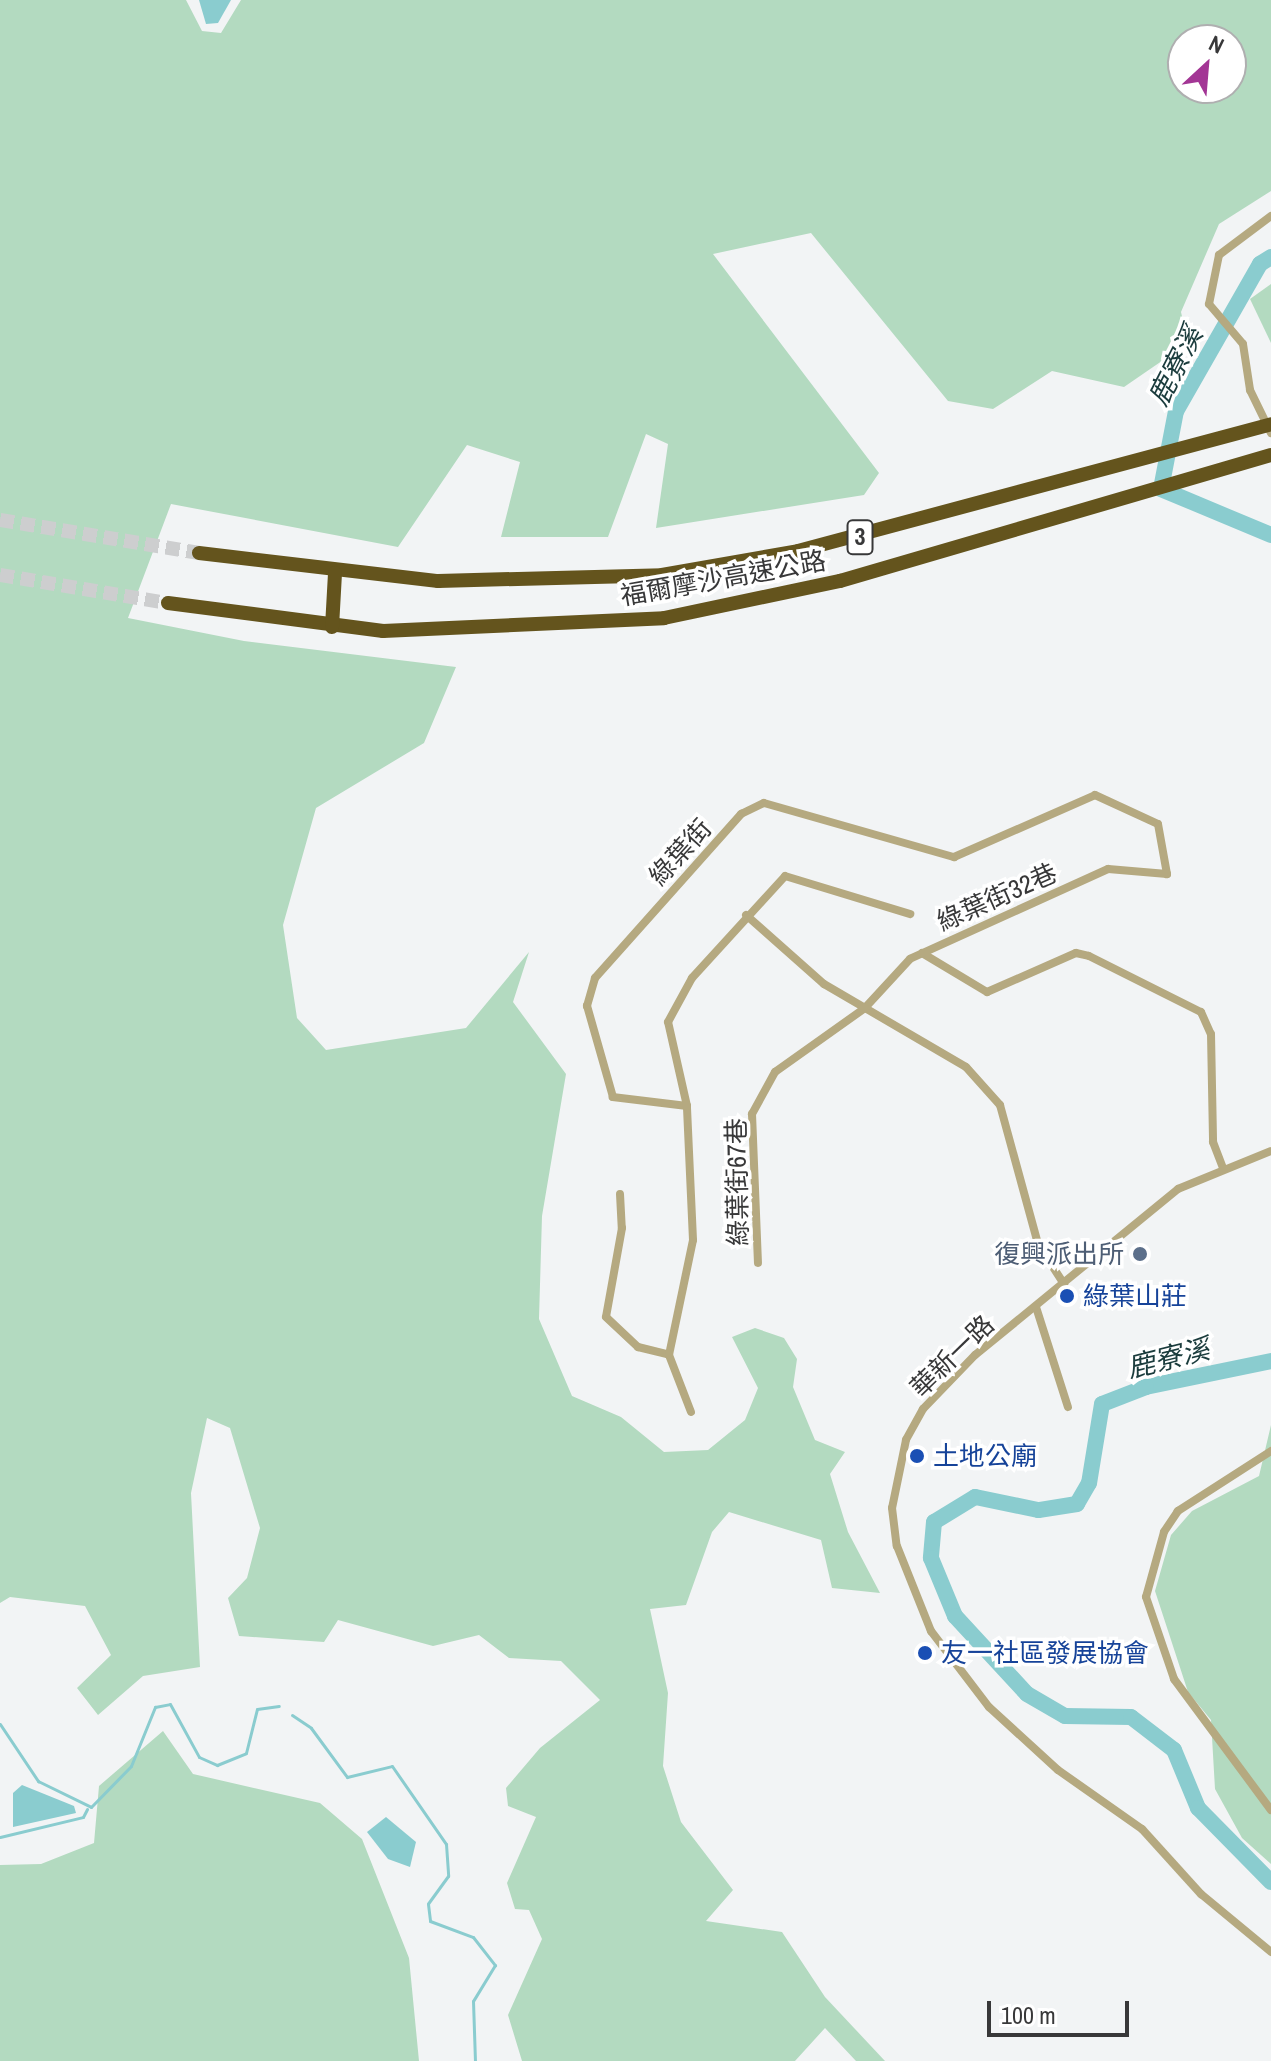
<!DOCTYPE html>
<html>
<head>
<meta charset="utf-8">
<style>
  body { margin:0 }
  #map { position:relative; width:1271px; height:2061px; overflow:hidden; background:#f2f4f5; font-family:"Archivo Narrow","Noto Sans TC",sans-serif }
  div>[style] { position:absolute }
  .green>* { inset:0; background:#b3dac0 }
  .water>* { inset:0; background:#8acccf }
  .stream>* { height:3px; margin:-1.5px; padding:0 1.5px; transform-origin:1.5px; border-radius:1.5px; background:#8acccf }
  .river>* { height:16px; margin:-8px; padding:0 8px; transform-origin:8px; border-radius:8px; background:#8acccf }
  .highway-tunnel>* { height:14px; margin-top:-7px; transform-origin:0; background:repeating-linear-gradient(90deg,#cdcecf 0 14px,transparent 0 21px) }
  .street>* { height:8px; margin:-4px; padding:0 4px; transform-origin:4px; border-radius:4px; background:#b5a980 }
  .highway>* { height:14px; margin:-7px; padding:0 7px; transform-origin:7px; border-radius:7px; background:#64541d }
  .highway-bridge>* { height:14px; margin:-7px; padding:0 7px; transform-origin:7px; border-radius:7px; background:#64541d }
  .dots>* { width:22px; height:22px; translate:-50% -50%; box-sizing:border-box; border:4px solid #fff; border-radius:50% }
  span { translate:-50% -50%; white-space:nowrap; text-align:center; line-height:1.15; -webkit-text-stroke:7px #fff; paint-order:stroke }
  .shield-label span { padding:2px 6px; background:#fff; border:2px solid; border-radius:6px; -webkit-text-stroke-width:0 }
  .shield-label { font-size:24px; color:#383839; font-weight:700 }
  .street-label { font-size:26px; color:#383839 }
  .service-label { font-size:26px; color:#4e5e75 }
  .right { translate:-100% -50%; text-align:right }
  .transit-label { font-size:26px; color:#164399 }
  .left { translate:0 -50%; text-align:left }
  .water-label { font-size:28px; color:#1b3c3d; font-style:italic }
  .north { position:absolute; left:1167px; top:24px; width:80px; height:80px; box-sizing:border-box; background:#fff; border:2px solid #afafb0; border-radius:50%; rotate:26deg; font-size:22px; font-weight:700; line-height:32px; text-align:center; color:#383839 }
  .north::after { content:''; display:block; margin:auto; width:28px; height:36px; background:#a33695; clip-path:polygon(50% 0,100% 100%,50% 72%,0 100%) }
  .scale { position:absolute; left:987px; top:2001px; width:142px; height:36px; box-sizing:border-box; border:4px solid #383839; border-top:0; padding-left:10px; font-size:24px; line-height:28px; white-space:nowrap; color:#383839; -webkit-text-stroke:6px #fff; paint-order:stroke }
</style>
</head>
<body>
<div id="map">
  <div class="green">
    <i style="clip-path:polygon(evenodd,0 0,186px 0,202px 31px,221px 33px,241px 0,1271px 0,1271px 191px,1219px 224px,1181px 312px,1188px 343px,1124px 387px,1052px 371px,993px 409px,948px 401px,811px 233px,713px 254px,879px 473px,864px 495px,656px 528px,668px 444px,646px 434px,608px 537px,501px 537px,520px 462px,467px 445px,398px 547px,171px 504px,128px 618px,244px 641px,456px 667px,424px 743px,316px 808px,283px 925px,297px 1018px,326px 1050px,466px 1028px,529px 952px,513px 1002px,566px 1074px,542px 1216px,539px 1319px,572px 1396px,621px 1417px,664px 1452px,708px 1450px,745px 1420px,758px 1388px,732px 1337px,755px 1328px,784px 1338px,797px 1359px,793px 1387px,815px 1440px,845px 1452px,830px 1474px,848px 1532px,880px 1593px,832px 1588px,821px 1540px,729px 1512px,712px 1532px,686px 1605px,650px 1609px,668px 1693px,663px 1766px,681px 1822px,733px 1890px,706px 1921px,782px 1932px,825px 1997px,885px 2061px,856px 2061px,825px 2028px,795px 2061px,522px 2061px,508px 2015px,542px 1939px,529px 1910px,515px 1909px,507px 1883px,536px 1817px,508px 1806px,506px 1788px,540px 1748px,600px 1700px,561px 1661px,509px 1658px,479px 1635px,433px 1646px,338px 1620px,324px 1642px,239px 1636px,228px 1598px,247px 1578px,260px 1528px,230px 1428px,207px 1418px,191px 1493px,200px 1667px,143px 1676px,98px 1715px,77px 1688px,111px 1655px,85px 1606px,10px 1597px,0 1603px,0 0,1183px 40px,1231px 40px,1231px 88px,1183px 88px,1183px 40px)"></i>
    <i style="clip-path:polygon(1271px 284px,1271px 343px,1250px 299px)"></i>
    <i style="clip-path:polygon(1271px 1425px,1271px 1864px,1242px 1838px,1215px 1789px,1211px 1720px,1188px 1692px,1155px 1591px,1171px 1535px,1192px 1511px,1259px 1476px)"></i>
    <i style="clip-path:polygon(163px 1731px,193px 1774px,320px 1803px,362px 1839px,409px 1958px,419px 2061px,0 2061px,0 1865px,41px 1864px,94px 1843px,99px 1786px)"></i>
  </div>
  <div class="water">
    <i style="clip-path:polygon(199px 0,231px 0,218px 23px,206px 24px)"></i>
    <i style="clip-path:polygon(22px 1785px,74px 1806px,76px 1813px,13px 1827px,13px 1793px)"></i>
    <i style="clip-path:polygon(386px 1817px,416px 1842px,410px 1867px,388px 1859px,367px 1832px)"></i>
  </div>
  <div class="stream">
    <i style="left:292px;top:1715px;width:23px;rotate:34deg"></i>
    <i style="left:311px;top:1728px;width:61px;rotate:53.7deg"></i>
    <i style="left:347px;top:1777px;width:46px;rotate:-13.7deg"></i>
    <i style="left:392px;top:1766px;width:95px;rotate:55.3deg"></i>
    <i style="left:446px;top:1844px;width:32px;rotate:86deg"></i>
    <i style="left:448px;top:1876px;width:34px;rotate:126deg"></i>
    <i style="left:428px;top:1904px;width:17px;rotate:83deg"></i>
    <i style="left:430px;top:1921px;width:46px;rotate:20.4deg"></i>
    <i style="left:473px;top:1937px;width:36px;rotate:52deg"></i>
    <i style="left:495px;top:1965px;width:42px;rotate:121.4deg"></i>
    <i style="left:473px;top:2001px;width:60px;rotate:88.1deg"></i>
    <i style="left:0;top:1724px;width:69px;rotate:56.3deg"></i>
    <i style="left:38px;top:1781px;width:59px;rotate:26.1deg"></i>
    <i style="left:91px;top:1807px;width:57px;rotate:-45.7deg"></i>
    <i style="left:131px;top:1766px;width:64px;rotate:-67.9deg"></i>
    <i style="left:155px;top:1707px;width:15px;rotate:-11deg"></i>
    <i style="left:170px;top:1704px;width:60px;rotate:61.3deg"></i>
    <i style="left:199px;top:1757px;width:20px;rotate:24deg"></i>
    <i style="left:217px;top:1765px;width:31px;rotate:-22deg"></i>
    <i style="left:246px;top:1753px;width:45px;rotate:-76deg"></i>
    <i style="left:257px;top:1709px;width:22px;rotate:-8deg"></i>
    <i style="left:0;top:1837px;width:85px;rotate:-13.5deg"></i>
    <i style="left:83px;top:1817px;width:9px;rotate:-63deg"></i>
  </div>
  <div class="river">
    <i style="left:1271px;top:257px;width:13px;rotate:148deg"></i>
    <i style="left:1260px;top:264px;width:169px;rotate:119.7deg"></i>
    <i style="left:1176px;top:411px;width:79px;rotate:100.9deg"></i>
    <i style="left:1161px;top:489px;width:119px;rotate:22.7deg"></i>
    <i style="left:1271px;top:1361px;width:128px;rotate:168.3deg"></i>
    <i style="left:1146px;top:1387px;width:47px;rotate:158.9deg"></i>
    <i style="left:1102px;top:1404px;width:80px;rotate:99.3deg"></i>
    <i style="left:1089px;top:1483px;width:24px;rotate:120deg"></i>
    <i style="left:1077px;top:1504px;width:39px;rotate:171deg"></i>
    <i style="left:1038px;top:1510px;width:64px;rotate:-168.3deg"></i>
    <i style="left:975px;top:1497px;width:48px;rotate:148.6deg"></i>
    <i style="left:934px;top:1522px;width:36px;rotate:95deg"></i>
    <i style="left:931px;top:1558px;width:63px;rotate:67.5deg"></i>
    <i style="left:955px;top:1616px;width:106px;rotate:47.3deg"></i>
    <i style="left:1027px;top:1694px;width:44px;rotate:30.1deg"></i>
    <i style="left:1065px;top:1716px;width:66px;rotate:0.9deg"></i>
    <i style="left:1131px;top:1717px;width:54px;rotate:37.5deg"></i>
    <i style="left:1174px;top:1750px;width:63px;rotate:67.5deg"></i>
    <i style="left:1198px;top:1808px;width:104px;rotate:45.4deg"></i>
  </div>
  <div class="highway-tunnel">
    <i style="left:0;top:520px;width:202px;rotate:9.4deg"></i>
    <i style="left:0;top:575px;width:170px;rotate:9.5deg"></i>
  </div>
  <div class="street">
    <i style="left:1271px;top:216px;width:65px;rotate:143.1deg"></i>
    <i style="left:1219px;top:255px;width:50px;rotate:101.5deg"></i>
    <i style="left:1209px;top:304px;width:52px;rotate:49.6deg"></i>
    <i style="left:1243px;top:344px;width:47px;rotate:81.3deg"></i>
    <i style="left:1250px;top:390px;width:48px;rotate:64deg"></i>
    <i style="left:746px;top:915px;width:104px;rotate:41.5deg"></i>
    <i style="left:824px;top:984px;width:164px;rotate:30.3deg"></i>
    <i style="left:966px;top:1067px;width:51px;rotate:48.2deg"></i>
    <i style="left:1000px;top:1105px;width:144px;rotate:74.7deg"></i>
    <i style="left:1038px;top:1244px;width:48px;rotate:57deg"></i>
    <i style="left:922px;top:953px;width:76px;rotate:31deg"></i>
    <i style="left:987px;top:992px;width:97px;rotate:-23.7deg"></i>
    <i style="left:1076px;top:953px;width:13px;rotate:13deg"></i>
    <i style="left:1089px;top:956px;width:125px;rotate:26.6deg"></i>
    <i style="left:1201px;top:1012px;width:24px;rotate:66deg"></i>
    <i style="left:1211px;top:1034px;width:108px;rotate:88.9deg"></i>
    <i style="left:1213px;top:1142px;width:28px;rotate:69deg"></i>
    <i style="left:687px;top:1106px;width:75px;rotate:-173.1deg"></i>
    <i style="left:613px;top:1097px;width:95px;rotate:-105.9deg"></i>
    <i style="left:587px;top:1006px;width:29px;rotate:-74deg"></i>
    <i style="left:595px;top:978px;width:220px;rotate:-48.3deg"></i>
    <i style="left:741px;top:814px;width:25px;rotate:-26deg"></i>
    <i style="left:764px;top:803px;width:198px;rotate:15.9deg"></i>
    <i style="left:954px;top:857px;width:154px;rotate:-23.7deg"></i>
    <i style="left:1095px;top:795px;width:69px;rotate:24.7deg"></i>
    <i style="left:1158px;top:824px;width:51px;rotate:79.8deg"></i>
    <i style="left:1167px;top:874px;width:59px;rotate:-175.2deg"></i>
    <i style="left:1108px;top:869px;width:217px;rotate:155.6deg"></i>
    <i style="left:910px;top:959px;width:67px;rotate:132.6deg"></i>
    <i style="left:865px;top:1008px;width:110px;rotate:144.6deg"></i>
    <i style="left:775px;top:1072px;width:48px;rotate:118.7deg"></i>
    <i style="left:752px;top:1114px;width:149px;rotate:87.7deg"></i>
    <i style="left:1271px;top:1151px;width:100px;rotate:157.8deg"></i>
    <i style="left:1178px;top:1189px;width:262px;rotate:140.7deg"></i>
    <i style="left:975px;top:1355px;width:75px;rotate:133.9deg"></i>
    <i style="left:923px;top:1409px;width:35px;rotate:119deg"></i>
    <i style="left:906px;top:1440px;width:69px;rotate:101.6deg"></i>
    <i style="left:892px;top:1508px;width:38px;rotate:83deg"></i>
    <i style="left:897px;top:1546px;width:92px;rotate:68.2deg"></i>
    <i style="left:931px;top:1631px;width:96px;rotate:52.7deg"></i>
    <i style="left:989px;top:1707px;width:93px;rotate:42.4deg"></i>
    <i style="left:1058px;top:1770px;width:103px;rotate:35.1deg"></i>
    <i style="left:1142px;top:1829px;width:88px;rotate:47.8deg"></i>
    <i style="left:1201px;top:1894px;width:91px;rotate:39.6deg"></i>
    <i style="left:620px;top:1194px;width:34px;rotate:87deg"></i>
    <i style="left:622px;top:1228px;width:90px;rotate:100.2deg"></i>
    <i style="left:606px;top:1317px;width:44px;rotate:43.2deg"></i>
    <i style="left:638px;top:1347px;width:32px;rotate:14deg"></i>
    <i style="left:1036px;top:1307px;width:105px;rotate:72.3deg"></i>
    <i style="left:669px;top:1355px;width:117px;rotate:-78.2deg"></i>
    <i style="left:693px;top:1240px;width:134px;rotate:-92.6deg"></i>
    <i style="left:687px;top:1106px;width:86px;rotate:-102.7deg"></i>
    <i style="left:668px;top:1022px;width:50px;rotate:-61.4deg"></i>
    <i style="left:692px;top:978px;width:138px;rotate:-47.6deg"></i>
    <i style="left:785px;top:876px;width:131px;rotate:16.9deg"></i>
    <i style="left:669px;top:1355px;width:61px;rotate:68.9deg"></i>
    <i style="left:1271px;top:1451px;width:111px;rotate:147.2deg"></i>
    <i style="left:1178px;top:1511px;width:25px;rotate:124deg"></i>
    <i style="left:1164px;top:1532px;width:67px;rotate:105.5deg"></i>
    <i style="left:1146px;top:1597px;width:87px;rotate:71.1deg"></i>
    <i style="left:1174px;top:1679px;width:163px;rotate:53.5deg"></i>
  </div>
  <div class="highway">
    <i style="left:199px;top:553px;width:241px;rotate:6.7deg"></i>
    <i style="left:168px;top:603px;width:217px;rotate:7.4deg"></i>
    <i style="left:383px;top:631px;width:281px;rotate:-2.6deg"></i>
    <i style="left:664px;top:618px;width:180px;rotate:-11.9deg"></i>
    <i style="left:840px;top:581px;width:449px;rotate:-16.3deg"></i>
    <i style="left:332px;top:627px;width:54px;rotate:-86.8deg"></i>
  </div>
  <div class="highway-bridge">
    <i style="left:438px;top:581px;width:224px;rotate:-1.5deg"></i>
    <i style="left:662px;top:575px;width:138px;rotate:-10deg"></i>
    <i style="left:798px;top:551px;width:490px;rotate:-15deg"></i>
  </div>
  <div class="dots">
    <i style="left:1140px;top:1254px;background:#5c6f8a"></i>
    <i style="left:1067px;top:1296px;background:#1a4fb4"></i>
    <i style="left:917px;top:1456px;background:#1a4fb4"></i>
    <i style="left:925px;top:1653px;background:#1a4fb4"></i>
  </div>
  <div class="shield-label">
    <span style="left:860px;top:537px">3</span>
  </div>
  <div class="street-label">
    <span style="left:723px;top:578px;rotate:-10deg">福爾摩沙高速公路</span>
    <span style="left:680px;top:852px;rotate:-48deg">綠葉街</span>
    <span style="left:997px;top:897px;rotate:-24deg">綠葉街32巷</span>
    <span style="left:737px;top:1182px;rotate:-91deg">綠葉街67巷</span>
    <span style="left:952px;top:1356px;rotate:-44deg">華新一路</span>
  </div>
  <div class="service-label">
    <span class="right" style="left:1124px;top:1254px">復興派出所</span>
  </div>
  <div class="transit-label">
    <span class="left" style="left:1083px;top:1296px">綠葉山莊</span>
    <span class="left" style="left:933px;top:1456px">土地公廟</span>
    <span class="left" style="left:941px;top:1653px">友一社區發展協會</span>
  </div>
  <div class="water-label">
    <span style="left:1175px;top:366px;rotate:-63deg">鹿寮溪</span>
    <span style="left:1168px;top:1358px;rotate:-14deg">鹿寮溪</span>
  </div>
  <div class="north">N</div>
  <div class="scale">100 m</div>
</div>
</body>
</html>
